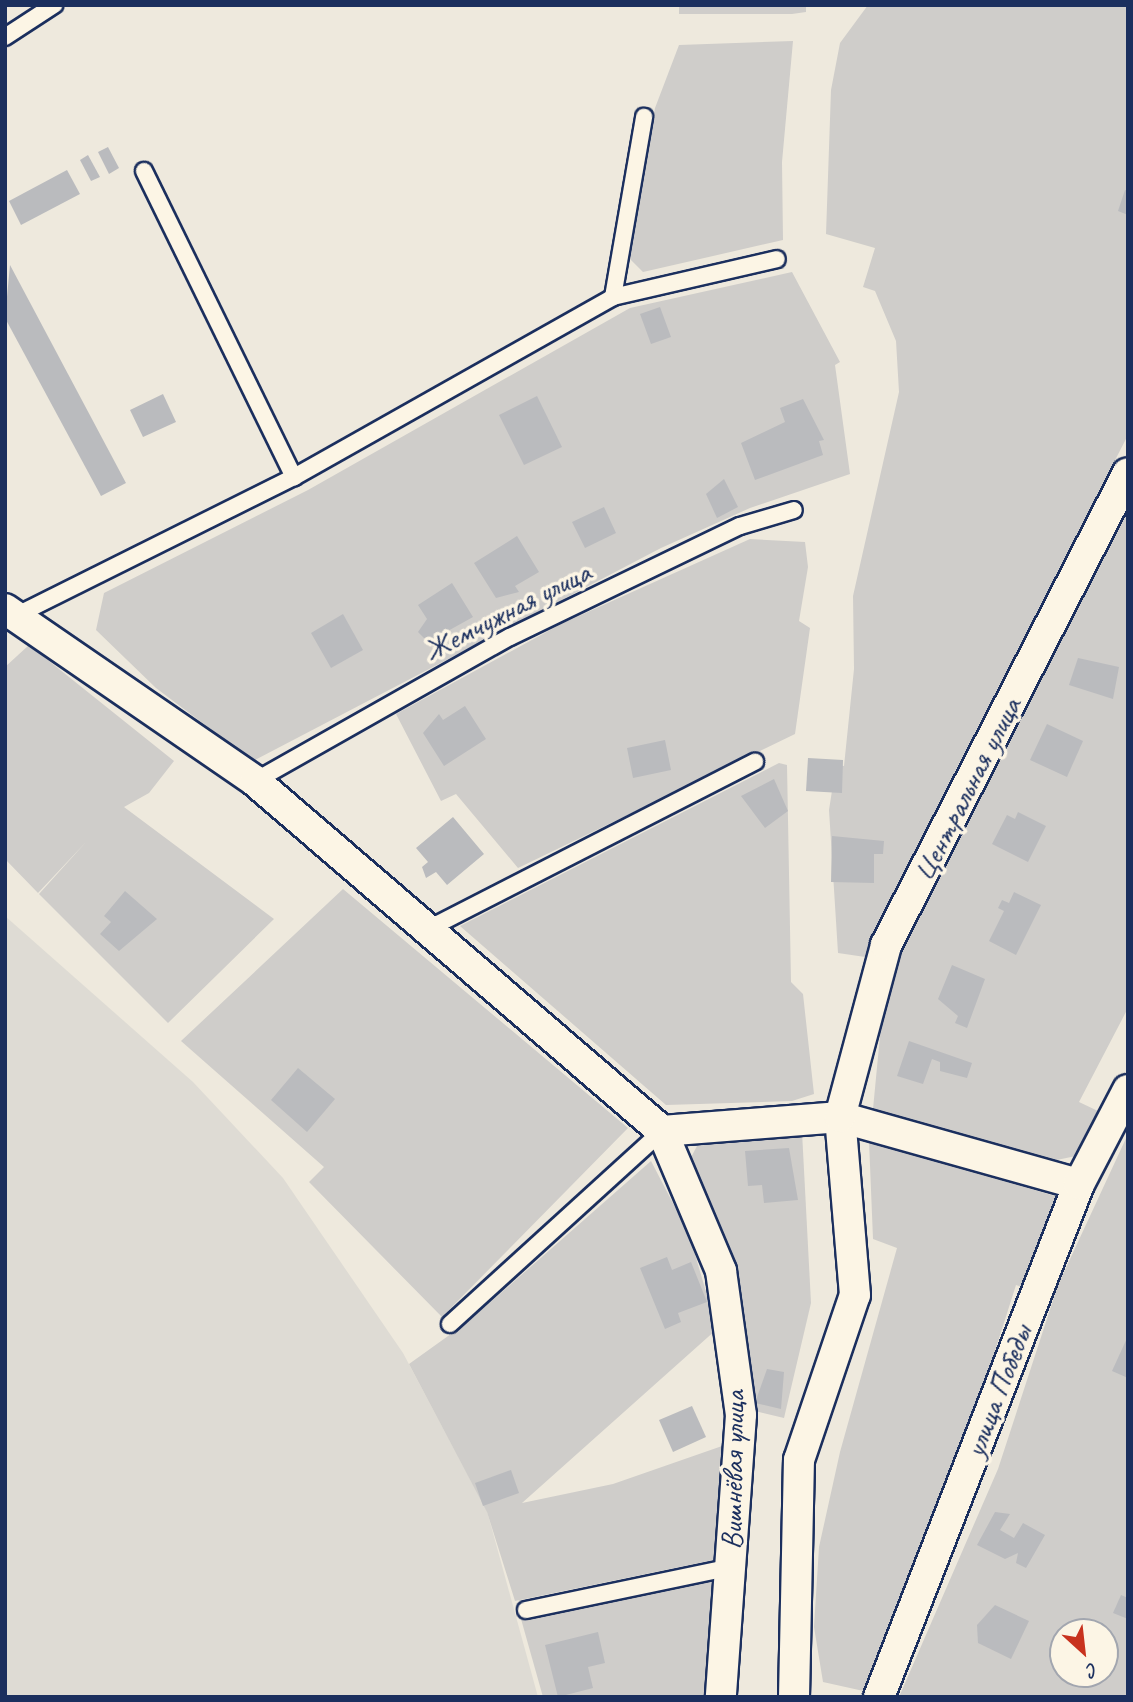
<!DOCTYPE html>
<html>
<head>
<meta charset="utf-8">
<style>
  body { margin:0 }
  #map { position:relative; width:1133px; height:1702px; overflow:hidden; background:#eee9dd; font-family:Caveat,sans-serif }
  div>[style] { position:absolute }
  .built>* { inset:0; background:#dedbd4 }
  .green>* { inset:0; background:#cfcdca }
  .building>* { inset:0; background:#babbbe }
  .roads { filter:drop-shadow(2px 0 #1b2f5e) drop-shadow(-2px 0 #1b2f5e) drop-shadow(0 2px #1b2f5e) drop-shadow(0 -2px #1b2f5e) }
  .lane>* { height:16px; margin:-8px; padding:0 8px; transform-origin:8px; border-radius:8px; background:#fcf5e5 }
  .street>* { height:30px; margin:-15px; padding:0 15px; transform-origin:15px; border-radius:15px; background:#fcf5e5 }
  span { translate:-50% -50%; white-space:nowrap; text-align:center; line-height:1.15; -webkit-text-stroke:7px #fcf5e5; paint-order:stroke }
  .street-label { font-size:30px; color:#1b2f5e }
  .frame { position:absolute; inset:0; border:7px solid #1b2f5e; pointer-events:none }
  .north { position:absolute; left:1049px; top:1618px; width:70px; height:70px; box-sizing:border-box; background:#fcf5e5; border:2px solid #a2a6af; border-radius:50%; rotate:153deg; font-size:19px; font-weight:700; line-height:28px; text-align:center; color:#1b2f5e }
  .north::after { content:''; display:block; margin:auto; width:24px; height:32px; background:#c8321e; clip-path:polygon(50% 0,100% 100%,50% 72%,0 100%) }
</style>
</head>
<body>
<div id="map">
  <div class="built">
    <i style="clip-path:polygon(5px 916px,193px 1082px,283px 1178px,403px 1353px,487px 1511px,538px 1697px,5px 1697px)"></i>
  </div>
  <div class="green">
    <i style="clip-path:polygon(679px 5px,806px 5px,806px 12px,792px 14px,679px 14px)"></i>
    <i style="clip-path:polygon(868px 5px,1128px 5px,1128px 435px,944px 793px,872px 958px,838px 953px,829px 810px,836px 765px,844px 766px,854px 669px,853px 596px,899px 392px,896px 341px,875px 291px,863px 287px,875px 248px,826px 234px,831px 90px,840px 43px)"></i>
    <i style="clip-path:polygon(793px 41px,782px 162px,783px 240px,643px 272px,628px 257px,655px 108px,679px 45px)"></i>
    <i style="clip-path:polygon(792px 272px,840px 362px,835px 365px,850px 474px,750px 508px,661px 548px,253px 761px,156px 688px,96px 630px,104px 593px,308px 490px,630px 308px)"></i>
    <i style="clip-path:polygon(1128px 499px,1128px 1008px,1079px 1102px,1098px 1111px,1076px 1156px,1042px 1163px,873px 1109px,880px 1036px,874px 1034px,893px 950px,928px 897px)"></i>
    <i style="clip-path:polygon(750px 539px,805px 542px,808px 567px,799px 621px,810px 628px,795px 734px,518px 868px,456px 794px,441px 801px,396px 714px,561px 624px)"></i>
    <i style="clip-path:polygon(29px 645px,174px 761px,149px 793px,124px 807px,274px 919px,168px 1023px,39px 894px,86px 842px,38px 893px,5px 859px,5px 667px)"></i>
    <i style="clip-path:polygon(779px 763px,787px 765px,791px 982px,803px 994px,814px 1094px,792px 1101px,666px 1105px,460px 926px)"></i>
    <i style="clip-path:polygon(343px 889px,628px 1128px,442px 1317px,309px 1182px,324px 1167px,181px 1041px)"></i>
    <i style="clip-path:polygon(802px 1132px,811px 1303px,784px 1418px,751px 1410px,686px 1167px,697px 1146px)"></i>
    <i style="clip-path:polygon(evenodd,1128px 1134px,1128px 1697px,899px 1697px,998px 1469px,1058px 1285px,1128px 1134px,1063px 1632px,1105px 1632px,1105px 1674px,1063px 1674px,1063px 1632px)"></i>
    <i style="clip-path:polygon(869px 1141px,1058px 1197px,1025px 1288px,1016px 1285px,951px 1489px,868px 1692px,823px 1682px,814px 1627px,819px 1547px,840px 1452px,897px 1248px,873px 1239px)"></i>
    <i style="clip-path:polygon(651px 1161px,689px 1234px,717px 1329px,522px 1503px,613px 1484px,725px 1445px,718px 1559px,515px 1601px,487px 1512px,409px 1364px,469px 1321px)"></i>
    <i style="clip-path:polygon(715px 1579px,707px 1697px,543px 1697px,521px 1619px)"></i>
  </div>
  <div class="building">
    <i style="clip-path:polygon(108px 147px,119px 168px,109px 174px,98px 152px)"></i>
    <i style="clip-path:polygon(88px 155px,100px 177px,91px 181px,80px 160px)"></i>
    <i style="clip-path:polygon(67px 170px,80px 194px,21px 225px,9px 201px)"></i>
    <i style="clip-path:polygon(1125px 190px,1128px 191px,1128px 215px,1118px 211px)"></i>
    <i style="clip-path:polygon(10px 265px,126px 483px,101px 496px,5px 318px)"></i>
    <i style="clip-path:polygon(660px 307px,671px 337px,651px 344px,640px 314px)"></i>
    <i style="clip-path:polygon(163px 394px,176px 422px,143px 437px,130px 410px)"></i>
    <i style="clip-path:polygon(537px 396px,562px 447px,524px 465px,499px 415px)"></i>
    <i style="clip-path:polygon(803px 399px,824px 440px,819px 441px,823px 455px,755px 480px,741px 443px,785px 422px,780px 408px)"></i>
    <i style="clip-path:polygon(724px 479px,738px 507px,717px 518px,706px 494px)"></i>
    <i style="clip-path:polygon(604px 507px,616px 533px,585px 548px,572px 522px)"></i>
    <i style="clip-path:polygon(517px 536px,539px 572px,515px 586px,519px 592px,496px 598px,474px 563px)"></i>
    <i style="clip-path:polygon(452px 583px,473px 617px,428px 642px,418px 632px,427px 619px,418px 605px)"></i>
    <i style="clip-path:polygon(343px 614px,363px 650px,331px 668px,311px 633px)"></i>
    <i style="clip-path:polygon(1078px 658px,1119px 667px,1113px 699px,1069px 685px)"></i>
    <i style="clip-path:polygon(465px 706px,486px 739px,444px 766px,423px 733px,439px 714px,443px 720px)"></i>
    <i style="clip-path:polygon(1047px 724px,1083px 741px,1067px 777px,1030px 760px)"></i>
    <i style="clip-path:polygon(665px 740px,671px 770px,633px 778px,627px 748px)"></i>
    <i style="clip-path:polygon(808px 758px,843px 760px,842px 793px,806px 791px)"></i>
    <i style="clip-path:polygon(774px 779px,788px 811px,765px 828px,741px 796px)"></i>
    <i style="clip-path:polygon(1018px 812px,1046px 826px,1028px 862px,992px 844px,1007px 815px,1015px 819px)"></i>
    <i style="clip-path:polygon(453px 817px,484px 854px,447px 885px,436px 872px,426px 878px,422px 867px,428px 862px,416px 848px)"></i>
    <i style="clip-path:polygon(832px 836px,884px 841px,883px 854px,874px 854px,874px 883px,831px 882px)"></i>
    <i style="clip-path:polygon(125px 891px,157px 919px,119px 951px,100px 934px,111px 922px,104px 916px)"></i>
    <i style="clip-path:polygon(1014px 892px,1041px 905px,1016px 955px,989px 941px,1004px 911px,998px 908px,1002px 900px,1009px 903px)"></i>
    <i style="clip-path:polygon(952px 965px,985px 979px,967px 1028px,955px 1023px,958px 1016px,938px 999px)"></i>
    <i style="clip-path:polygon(909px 1041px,972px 1063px,967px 1078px,940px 1071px,940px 1062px,932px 1059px,923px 1084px,897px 1076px)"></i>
    <i style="clip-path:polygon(298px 1068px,335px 1099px,307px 1132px,271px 1100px)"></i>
    <i style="clip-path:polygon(789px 1148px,798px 1200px,764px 1203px,762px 1185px,748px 1186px,745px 1151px)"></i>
    <i style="clip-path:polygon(667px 1257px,672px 1270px,691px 1262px,707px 1302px,678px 1313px,681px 1322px,665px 1329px,640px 1268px)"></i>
    <i style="clip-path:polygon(1128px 1336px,1128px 1378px,1112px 1371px)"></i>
    <i style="clip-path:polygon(767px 1369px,784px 1372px,781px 1409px,755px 1403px)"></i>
    <i style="clip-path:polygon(692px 1406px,706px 1437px,673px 1452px,659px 1420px)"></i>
    <i style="clip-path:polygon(511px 1470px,519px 1493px,483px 1506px,475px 1483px)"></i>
    <i style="clip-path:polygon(995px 1512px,1010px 1514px,1000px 1530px,1014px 1538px,1023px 1523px,1045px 1535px,1026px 1568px,1016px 1563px,1018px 1553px,1005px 1559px,977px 1545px)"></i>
    <i style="clip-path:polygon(1121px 1595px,1128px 1598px,1128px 1619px,1113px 1613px)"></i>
    <i style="clip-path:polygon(995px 1605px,1029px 1621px,1011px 1659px,978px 1643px,977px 1625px)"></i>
    <i style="clip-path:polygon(598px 1632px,605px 1663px,588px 1667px,593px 1688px,558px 1697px,545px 1645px)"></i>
  </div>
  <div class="roads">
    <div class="lane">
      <i style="left:5px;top:37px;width:59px;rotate:-33.1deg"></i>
      <i style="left:144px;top:171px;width:341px;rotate:63.9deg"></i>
      <i style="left:613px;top:297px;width:183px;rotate:-80.2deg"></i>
      <i style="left:13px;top:617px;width:314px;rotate:-26.5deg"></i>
      <i style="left:294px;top:477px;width:366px;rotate:-29.4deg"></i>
      <i style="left:613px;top:297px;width:168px;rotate:-13deg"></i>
      <i style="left:255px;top:781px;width:293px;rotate:-29.5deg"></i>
      <i style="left:510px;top:637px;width:255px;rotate:-25.8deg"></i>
      <i style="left:740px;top:526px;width:56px;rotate:-16.5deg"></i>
      <i style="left:432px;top:927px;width:363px;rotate:-27.1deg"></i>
      <i style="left:450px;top:1324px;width:287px;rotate:-42.3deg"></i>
      <i style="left:526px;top:1610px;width:209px;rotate:-11.8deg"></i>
    </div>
    <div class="street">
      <i style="left:5px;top:609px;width:303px;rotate:34.5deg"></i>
      <i style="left:255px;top:781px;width:537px;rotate:40.69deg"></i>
      <i style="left:662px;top:1131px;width:152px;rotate:67.1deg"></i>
      <i style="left:721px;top:1271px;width:145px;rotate:82.1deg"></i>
      <i style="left:741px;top:1415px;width:283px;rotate:94.1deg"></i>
      <i style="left:662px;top:1131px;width:179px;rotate:-4.5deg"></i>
      <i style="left:840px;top:1117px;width:248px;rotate:15.7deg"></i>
      <i style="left:794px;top:1697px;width:237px;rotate:-88.8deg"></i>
      <i style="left:799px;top:1460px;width:174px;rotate:-71.3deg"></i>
      <i style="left:855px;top:1295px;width:179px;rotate:-94.8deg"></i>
      <i style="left:840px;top:1117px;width:178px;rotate:-75deg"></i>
      <i style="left:886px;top:945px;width:530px;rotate:-62.86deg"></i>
      <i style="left:879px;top:1697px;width:551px;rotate:-68.7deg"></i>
      <i style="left:1079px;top:1184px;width:106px;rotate:-62.5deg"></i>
    </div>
  </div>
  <div class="street-label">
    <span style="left:507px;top:611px;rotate:-27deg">Жемчужная улица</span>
    <span style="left:967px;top:789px;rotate:-63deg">Центральная улица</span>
    <span style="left:998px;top:1391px;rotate:-69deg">улица Победы</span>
    <span style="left:733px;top:1470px;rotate:-89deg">Вишнёвая улица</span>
  </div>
  <div class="frame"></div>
  <div class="north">С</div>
</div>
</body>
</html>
